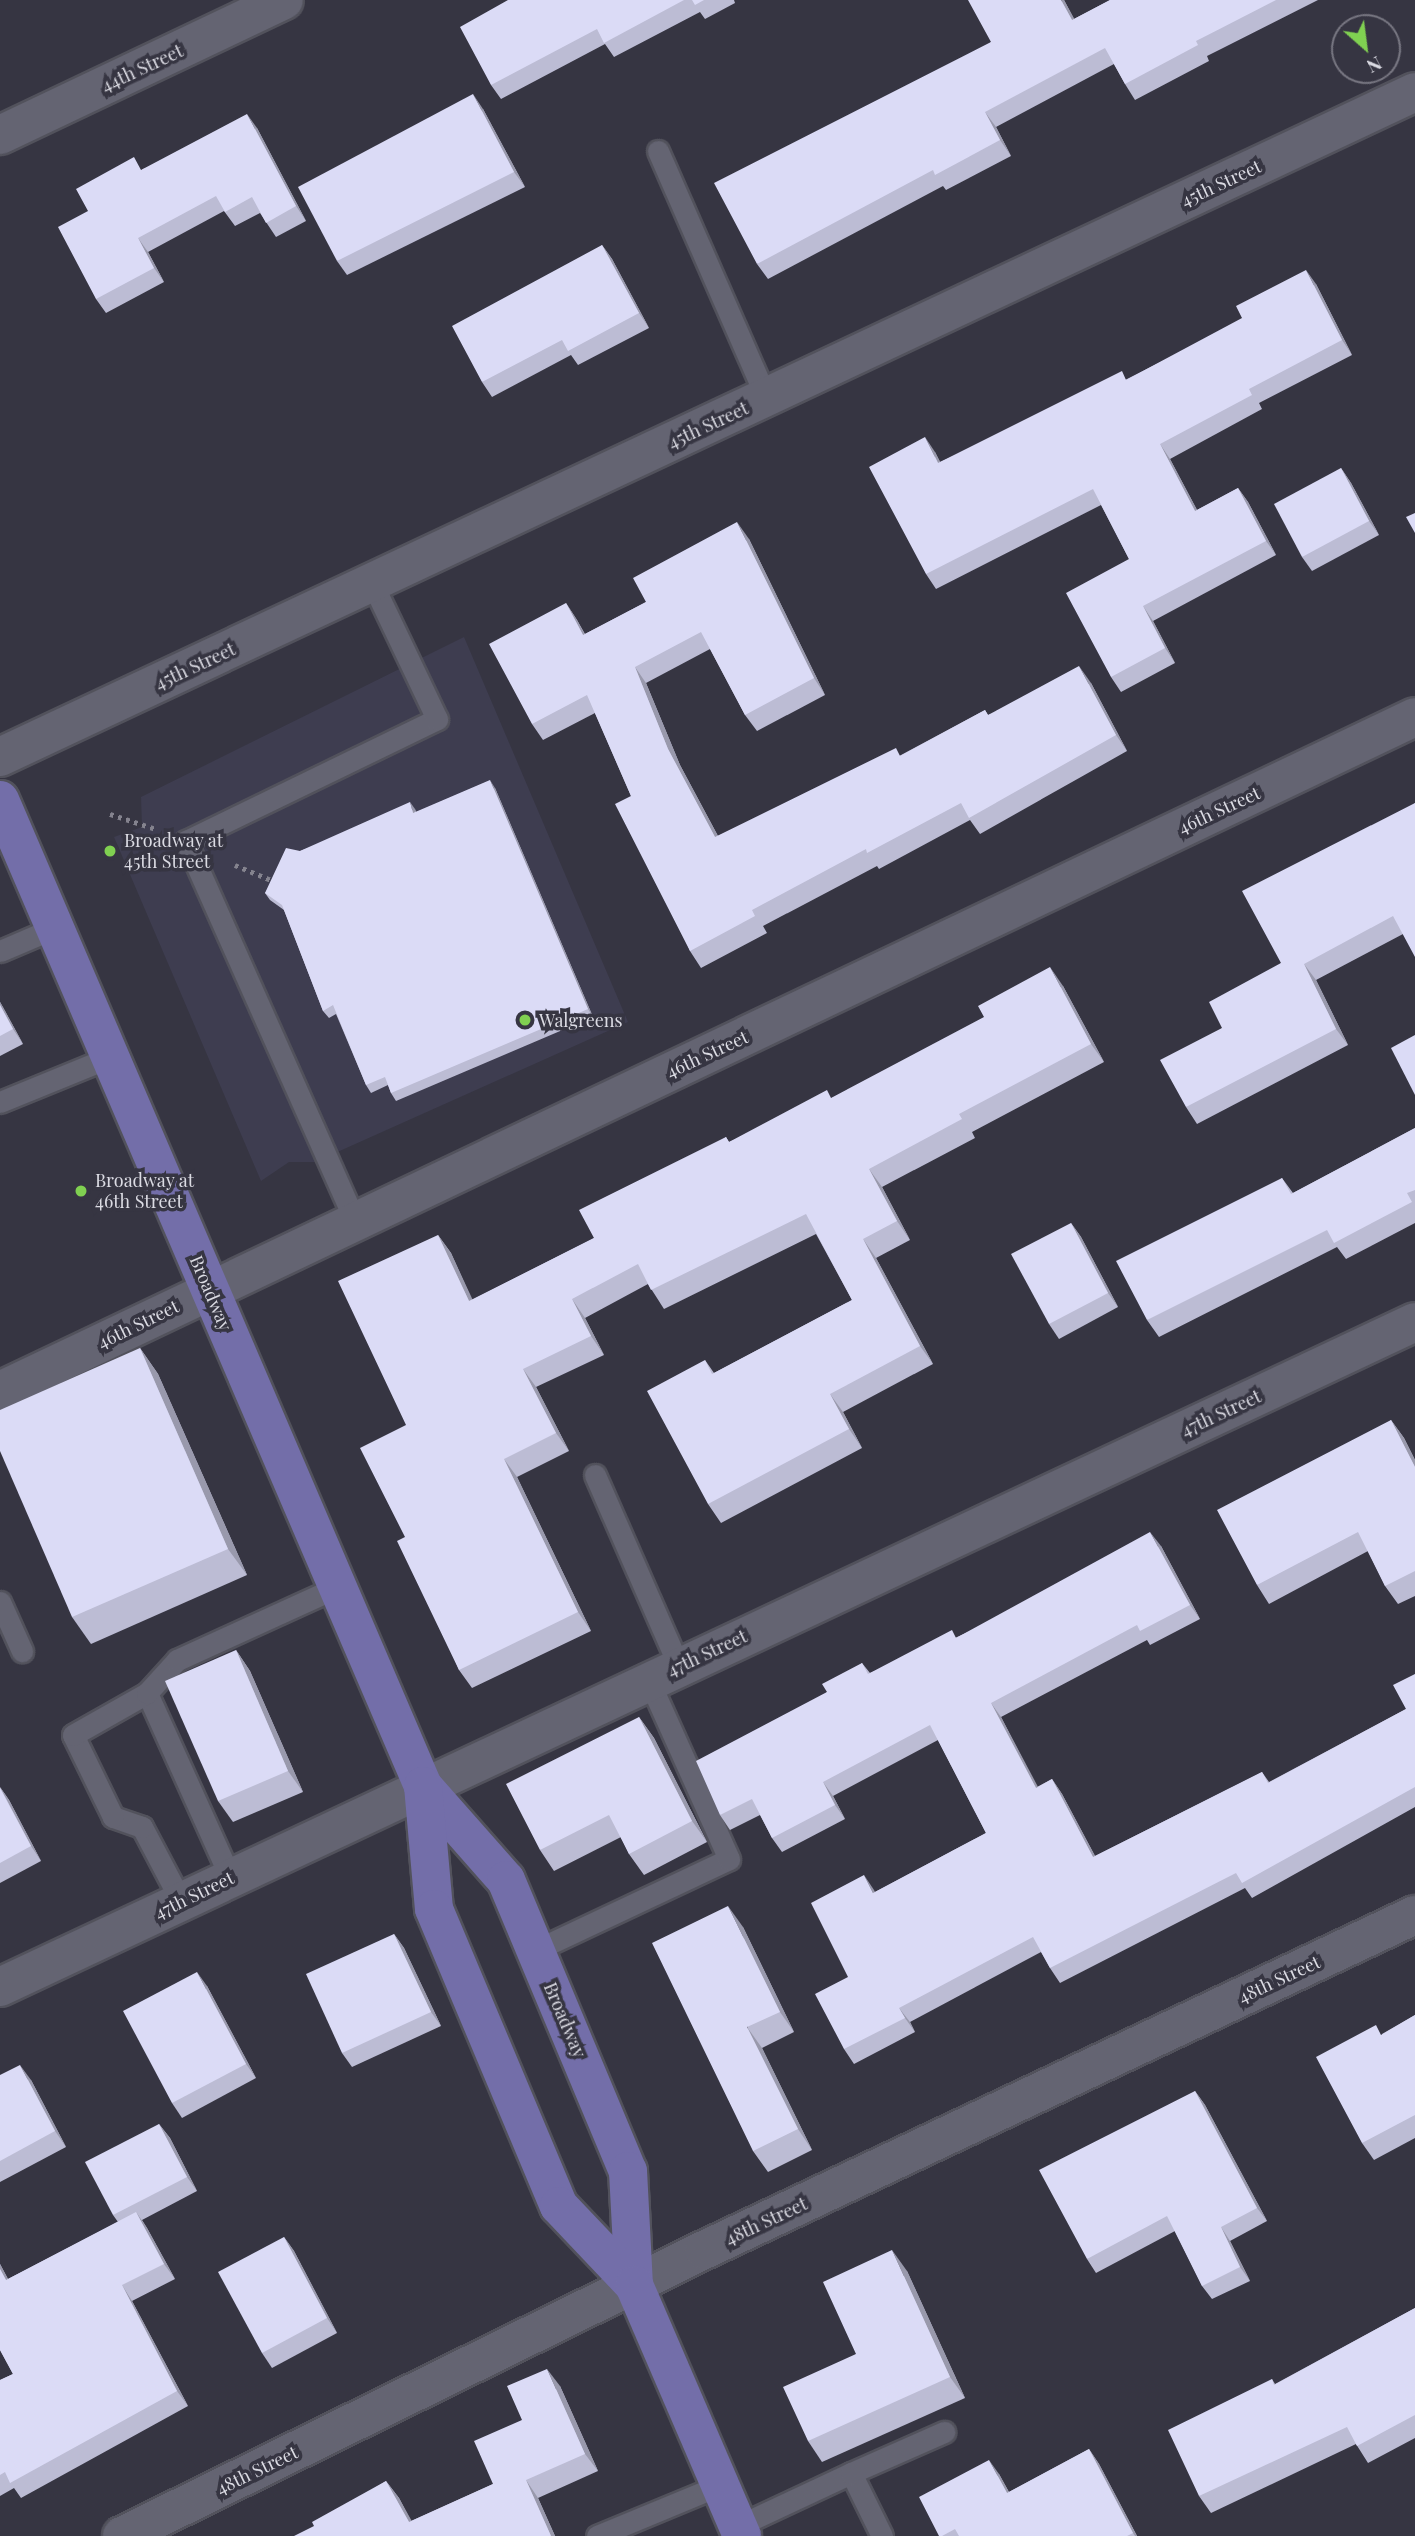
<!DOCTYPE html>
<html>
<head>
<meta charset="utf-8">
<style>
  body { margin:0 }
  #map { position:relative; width:1415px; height:2536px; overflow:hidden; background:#363542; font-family:"Playfair Display",serif }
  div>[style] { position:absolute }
  .built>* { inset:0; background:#3e3d50 }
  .path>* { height:4.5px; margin-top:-2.25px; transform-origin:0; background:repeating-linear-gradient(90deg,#84838e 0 3.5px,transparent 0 8.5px) }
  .roads { filter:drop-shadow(2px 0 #52525c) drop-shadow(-2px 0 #52525c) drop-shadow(0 2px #52525c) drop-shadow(0 -2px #52525c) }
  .service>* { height:21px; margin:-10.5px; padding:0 10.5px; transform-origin:10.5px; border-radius:10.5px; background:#646472 }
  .minor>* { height:38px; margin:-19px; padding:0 19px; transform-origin:19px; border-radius:19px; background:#646472 }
  .secondary>* { height:38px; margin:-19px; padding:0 19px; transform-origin:19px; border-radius:19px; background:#646472 }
  .primary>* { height:38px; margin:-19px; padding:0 19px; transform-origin:19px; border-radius:19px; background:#736ea9 }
  .wall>* { inset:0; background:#bcbcd4 }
  .shaded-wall>* { inset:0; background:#9999ac }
  .building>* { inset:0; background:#dbdbf6 }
  .dots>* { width:19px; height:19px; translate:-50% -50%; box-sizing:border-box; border:4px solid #363542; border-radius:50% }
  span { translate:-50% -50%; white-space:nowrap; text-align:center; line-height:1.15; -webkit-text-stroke:7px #363542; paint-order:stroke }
  .street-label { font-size:18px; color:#dbdbe3 }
  .poi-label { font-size:18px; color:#dbdbe3 }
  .left { translate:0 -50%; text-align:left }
  .north { position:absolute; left:1331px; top:14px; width:70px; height:70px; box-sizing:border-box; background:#363542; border:2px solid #787782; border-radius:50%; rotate:152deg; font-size:19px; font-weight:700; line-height:28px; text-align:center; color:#dbdbe3 }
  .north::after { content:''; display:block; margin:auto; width:24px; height:32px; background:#80d051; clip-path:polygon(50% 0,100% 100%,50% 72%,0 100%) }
</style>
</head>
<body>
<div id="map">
  <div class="built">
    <i style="clip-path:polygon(464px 637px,628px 1022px,315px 1162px,289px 1162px,261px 1181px,114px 837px,142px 827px,141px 797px)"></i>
  </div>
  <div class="path">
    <i style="left:110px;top:814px;width:48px;rotate:18.1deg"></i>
    <i style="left:235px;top:865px;width:44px;rotate:22.5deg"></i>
  </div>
  <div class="roads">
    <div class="service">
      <i style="left:658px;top:151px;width:269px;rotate:66.3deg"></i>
      <i style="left:0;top:951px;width:59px;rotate:-23.1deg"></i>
      <i style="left:0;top:1102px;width:119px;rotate:-22.2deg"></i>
      <i style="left:355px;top:1221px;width:416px;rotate:-114deg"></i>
      <i style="left:186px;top:841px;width:279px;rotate:-25.9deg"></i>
      <i style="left:437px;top:719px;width:151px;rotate:-115.5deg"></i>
      <i style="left:595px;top:1475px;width:209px;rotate:66.3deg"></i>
      <i style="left:0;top:1602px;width:54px;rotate:65.8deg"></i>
      <i style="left:147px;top:1693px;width:202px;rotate:65.7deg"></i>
      <i style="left:181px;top:1901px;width:84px;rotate:-117.8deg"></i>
      <i style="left:142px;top:1827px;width:31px;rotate:-161deg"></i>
      <i style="left:113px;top:1817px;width:91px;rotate:-116deg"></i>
      <i style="left:73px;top:1735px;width:85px;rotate:-29.6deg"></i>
      <i style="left:147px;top:1693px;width:45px;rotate:-47.7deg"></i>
      <i style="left:177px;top:1660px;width:176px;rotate:-24.5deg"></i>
      <i style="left:536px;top:1950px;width:213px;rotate:-25.2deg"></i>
      <i style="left:729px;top:1859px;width:195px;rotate:-114.2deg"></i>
      <i style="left:738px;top:2526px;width:125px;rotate:-25.1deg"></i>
      <i style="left:597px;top:2536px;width:133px;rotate:-22.5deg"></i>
      <i style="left:882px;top:2536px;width:70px;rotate:-116.2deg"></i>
      <i style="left:851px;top:2473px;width:102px;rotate:-23.8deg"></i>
    </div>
    <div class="minor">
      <i style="left:0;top:135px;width:314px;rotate:-25.4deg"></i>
      <i style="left:0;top:1391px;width:1567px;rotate:-25.47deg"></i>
      <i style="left:0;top:1987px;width:1563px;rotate:-25.17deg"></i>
      <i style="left:122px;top:2536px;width:648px;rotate:-26.17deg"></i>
      <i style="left:704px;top:2250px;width:786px;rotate:-25.23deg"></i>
    </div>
    <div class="secondary">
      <i style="left:0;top:757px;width:1563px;rotate:-25.17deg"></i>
    </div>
    <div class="primary">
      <i style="left:0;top:800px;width:1073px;rotate:66.78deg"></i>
      <i style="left:423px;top:1786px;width:125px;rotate:48.6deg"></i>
      <i style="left:506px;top:1880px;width:316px;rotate:67.3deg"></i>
      <i style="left:628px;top:2171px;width:114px;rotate:87deg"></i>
      <i style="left:423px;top:1786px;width:123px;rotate:84.9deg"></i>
      <i style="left:434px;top:1909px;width:322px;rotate:67.2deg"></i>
      <i style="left:559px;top:2206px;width:109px;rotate:46.5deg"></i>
      <i style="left:634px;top:2285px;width:273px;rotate:66.7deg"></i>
    </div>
  </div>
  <div class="wall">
    <i style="clip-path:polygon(508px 0,734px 0,735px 3px,705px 19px,700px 12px,614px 57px,605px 44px,501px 99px,491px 85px)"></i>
    <i style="clip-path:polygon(1064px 0,1074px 19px,1110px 0,1318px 0,1207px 56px,1209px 61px,1135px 100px,1125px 84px,1114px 64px,996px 127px,1011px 156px,946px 190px,943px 186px,768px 279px,757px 264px,991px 42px)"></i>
    <i style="clip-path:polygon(483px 109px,525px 187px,347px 275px,337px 261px)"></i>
    <i style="clip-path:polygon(257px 128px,306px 221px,276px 237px,260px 213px,235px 226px,224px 211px,148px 252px,164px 282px,106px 313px,96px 299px,88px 211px,143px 169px)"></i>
    <i style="clip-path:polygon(602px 245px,612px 259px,649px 328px,578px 365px,571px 355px,492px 397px,482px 382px)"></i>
    <i style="clip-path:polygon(1316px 284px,1352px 355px,1259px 403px,1262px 409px,1170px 459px,1197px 510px,1238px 488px,1248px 502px,1276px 555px,1153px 621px,1175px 663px,1121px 692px,1111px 677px,1129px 559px,1101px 505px,936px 589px,926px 574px,935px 452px,940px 462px,1127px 379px)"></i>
    <i style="clip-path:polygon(1341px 468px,1351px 483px,1379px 535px,1312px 571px,1302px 557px)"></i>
    <i style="clip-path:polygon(749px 539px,825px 695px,757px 731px,745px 715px,710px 649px,646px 683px,680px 765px,718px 836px,901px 755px,985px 710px,988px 715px,1091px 683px,1127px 751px,980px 834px,970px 820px,879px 869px,877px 866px,763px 926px,767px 933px,701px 968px,690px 951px,631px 796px,595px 713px,543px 740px,532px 724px,566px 603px,577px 620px,585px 634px,646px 602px)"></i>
    <i style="clip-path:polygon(495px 788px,593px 1017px,396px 1101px,391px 1093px,388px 1085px,371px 1093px,366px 1085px,336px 1014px,329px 1018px,323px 1011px,284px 910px,270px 900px,265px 893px,300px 851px,415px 809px,416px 812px)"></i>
    <i style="clip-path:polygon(1415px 803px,1403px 934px,1316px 980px,1348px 1045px,1197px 1124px,1186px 1107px,1222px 1028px,1281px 963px)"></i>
    <i style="clip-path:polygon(1063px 986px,1104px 1062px,972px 1132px,975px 1138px,882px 1187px,910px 1240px,876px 1258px,933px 1364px,843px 1412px,862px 1448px,721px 1523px,708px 1504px,705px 1360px,714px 1373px,852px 1300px,816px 1234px,664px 1309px,648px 1284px,585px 1318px,604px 1355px,536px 1387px,569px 1451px,517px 1477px,591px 1631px,472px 1688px,459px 1670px,405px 1537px,406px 1425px,438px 1235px,451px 1253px,472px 1300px,594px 1238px,726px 1137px,729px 1142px,832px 1098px)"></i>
    <i style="clip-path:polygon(0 1002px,23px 1044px,0 1056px)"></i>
    <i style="clip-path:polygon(1415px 1128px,1415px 1223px,1346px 1259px,1337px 1247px,1159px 1337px,1147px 1320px,1282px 1178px,1293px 1193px)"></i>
    <i style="clip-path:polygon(1071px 1223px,1081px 1237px,1118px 1307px,1059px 1339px,1049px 1324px)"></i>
    <i style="clip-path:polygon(140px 1348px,158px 1374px,247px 1575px,91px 1644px,72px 1617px)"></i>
    <i style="clip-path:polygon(1391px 1420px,1404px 1438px,1415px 1460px,1415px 1596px,1398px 1604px,1385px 1586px,1368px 1551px,1269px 1604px,1257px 1585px)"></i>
    <i style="clip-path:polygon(1161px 1546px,1200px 1619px,1150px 1645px,1147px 1640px,1001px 1717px,1037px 1787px,1052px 1779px,1062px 1794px,1095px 1856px,1262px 1772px,1269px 1782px,1406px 1709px,1415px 1674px,1415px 1807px,1252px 1898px,1245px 1888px,1060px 1983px,1050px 1968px,1041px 1952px,910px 2022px,915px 2032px,854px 2064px,844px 2049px,848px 1977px,875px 1892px,986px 1833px,938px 1740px,833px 1796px,845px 1819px,782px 1852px,772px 1838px,760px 1815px,730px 1830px,720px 1815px,827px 1692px,862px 1663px,870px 1673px,957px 1637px)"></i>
    <i style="clip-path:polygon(236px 1650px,250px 1671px,303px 1792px,233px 1822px,218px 1801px)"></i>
    <i style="clip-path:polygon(639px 1717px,654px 1738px,707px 1842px,644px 1875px,629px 1854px,621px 1837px,554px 1871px,540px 1850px)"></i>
    <i style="clip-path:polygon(0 1787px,9px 1800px,41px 1861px,0 1883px)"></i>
    <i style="clip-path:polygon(743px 1927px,794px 2032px,762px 2048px,812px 2150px,768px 2172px,753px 2151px)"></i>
    <i style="clip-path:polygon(394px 1934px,404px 1948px,441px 2026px,352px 2067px,342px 2053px)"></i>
    <i style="clip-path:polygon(207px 1986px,256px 2078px,182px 2118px,172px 2103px)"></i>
    <i style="clip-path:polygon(1415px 2015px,1415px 2138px,1374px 2160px,1362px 2143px,1382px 2034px)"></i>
    <i style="clip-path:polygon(0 2075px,31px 2080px,66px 2147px,0 2182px)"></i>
    <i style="clip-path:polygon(1195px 2091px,1205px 2105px,1267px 2221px,1230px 2241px,1250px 2281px,1212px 2299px,1202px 2286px,1175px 2231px,1096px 2273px,1087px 2259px)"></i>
    <i style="clip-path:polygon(159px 2124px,170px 2138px,197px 2191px,142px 2220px,147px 2228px,175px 2279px,132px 2301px,188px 2406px,21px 2498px,14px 2488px,0 2496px,0 2380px,13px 2374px,0 2350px,0 2264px,8px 2279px,118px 2222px,113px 2215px)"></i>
    <i style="clip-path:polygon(284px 2237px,294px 2251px,337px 2333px,272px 2368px,262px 2353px)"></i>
    <i style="clip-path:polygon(907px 2271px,965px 2398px,822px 2462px,808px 2441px,856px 2354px)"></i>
    <i style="clip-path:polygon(1415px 2308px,1415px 2438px,1368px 2463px,1356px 2444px,1211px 2513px,1199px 2496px,1272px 2379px,1275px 2384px)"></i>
    <i style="clip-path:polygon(560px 2386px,598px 2471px,538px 2498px,555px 2536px,314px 2526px,386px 2481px,399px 2498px,411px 2521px,493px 2484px,522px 2420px)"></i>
    <i style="clip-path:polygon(1089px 2449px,1099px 2464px,1137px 2536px,939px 2536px,999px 2474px,1009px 2492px)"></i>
  </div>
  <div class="shaded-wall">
    <i style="clip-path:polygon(1061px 0,1064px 0,1083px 35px,1072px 20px)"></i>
    <i style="clip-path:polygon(473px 94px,483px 109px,525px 187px,514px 172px)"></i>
    <i style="clip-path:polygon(985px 112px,996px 127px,1011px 156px,1000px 140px)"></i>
    <i style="clip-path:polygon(247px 114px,257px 128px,306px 221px,296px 206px)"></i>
    <i style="clip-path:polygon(138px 238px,148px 252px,164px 282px,154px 268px)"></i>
    <i style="clip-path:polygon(602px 245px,612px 259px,649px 328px,639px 313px)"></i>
    <i style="clip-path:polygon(1306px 270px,1316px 284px,1352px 355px,1342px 340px)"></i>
    <i style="clip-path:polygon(925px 437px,935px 452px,948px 477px,938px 463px)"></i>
    <i style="clip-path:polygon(1160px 444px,1170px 459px,1205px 525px,1195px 511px)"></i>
    <i style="clip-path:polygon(1341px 468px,1351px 483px,1379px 535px,1369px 521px)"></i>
    <i style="clip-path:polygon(1238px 488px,1248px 502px,1276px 555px,1266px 541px)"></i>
    <i style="clip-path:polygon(737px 522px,749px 539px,825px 695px,814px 678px)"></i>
    <i style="clip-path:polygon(566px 603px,577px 620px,594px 652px,583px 635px)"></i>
    <i style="clip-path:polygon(1143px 606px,1153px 621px,1175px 663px,1165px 648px)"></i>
    <i style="clip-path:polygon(1079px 666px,1091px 683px,1127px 751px,1116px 735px)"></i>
    <i style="clip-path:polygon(635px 667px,646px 683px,680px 765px,727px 853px,715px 837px,668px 749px)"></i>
    <i style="clip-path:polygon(490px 780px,495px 788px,593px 1017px,588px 1009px)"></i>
    <i style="clip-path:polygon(410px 802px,415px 809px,418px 821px,413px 813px)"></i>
    <i style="clip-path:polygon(1304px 964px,1316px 980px,1348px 1045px,1336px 1029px)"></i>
    <i style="clip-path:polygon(1050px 967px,1063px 986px,1104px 1062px,1091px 1044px)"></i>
    <i style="clip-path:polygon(0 1002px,3px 1007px,23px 1044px,13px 1029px,0 1005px)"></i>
    <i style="clip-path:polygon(869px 1169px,882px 1187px,910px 1240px,897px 1221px)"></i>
    <i style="clip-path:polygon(1071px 1223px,1081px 1237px,1118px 1307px,1108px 1293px)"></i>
    <i style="clip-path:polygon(438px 1235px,451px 1253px,482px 1320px,469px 1301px)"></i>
    <i style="clip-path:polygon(863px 1239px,876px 1258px,933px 1364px,920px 1346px)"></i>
    <i style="clip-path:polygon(572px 1299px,585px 1318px,604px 1355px,591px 1336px)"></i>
    <i style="clip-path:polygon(140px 1348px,158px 1374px,247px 1575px,228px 1549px)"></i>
    <i style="clip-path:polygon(523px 1369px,536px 1387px,569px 1451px,556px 1433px)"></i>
    <i style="clip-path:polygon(830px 1394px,843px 1412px,862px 1448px,849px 1429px)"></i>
    <i style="clip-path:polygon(1391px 1420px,1404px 1438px,1415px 1460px,1415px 1467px)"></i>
    <i style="clip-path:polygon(504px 1459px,517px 1477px,591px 1631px,578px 1612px)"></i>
    <i style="clip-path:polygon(1150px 1532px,1161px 1546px,1200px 1619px,1190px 1605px)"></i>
    <i style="clip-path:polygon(236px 1650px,250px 1671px,303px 1792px,288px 1771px)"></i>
    <i style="clip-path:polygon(991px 1703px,1001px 1717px,1046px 1802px,1036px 1788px)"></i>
    <i style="clip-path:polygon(639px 1717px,654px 1738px,707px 1842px,692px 1821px)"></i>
    <i style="clip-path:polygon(1052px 1779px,1062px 1794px,1103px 1871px,1093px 1857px)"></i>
    <i style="clip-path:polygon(823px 1782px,833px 1796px,845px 1819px,835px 1805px)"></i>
    <i style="clip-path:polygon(0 1787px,9px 1800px,41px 1861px,31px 1846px)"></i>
    <i style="clip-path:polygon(864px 1875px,874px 1890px,883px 1907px,873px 1893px)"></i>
    <i style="clip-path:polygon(728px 1906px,743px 1927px,794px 2032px,780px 2012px)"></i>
    <i style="clip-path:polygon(394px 1934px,404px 1948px,441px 2026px,431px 2012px)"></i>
    <i style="clip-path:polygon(197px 1972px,207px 1986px,256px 2078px,246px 2064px)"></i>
    <i style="clip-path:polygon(899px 2008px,910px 2022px,915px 2032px,905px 2018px)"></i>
    <i style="clip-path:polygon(747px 2027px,762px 2048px,812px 2150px,798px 2129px)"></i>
    <i style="clip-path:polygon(20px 2065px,31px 2080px,66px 2147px,55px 2131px)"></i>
    <i style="clip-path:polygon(1195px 2091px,1205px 2105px,1267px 2221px,1257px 2208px)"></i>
    <i style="clip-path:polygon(159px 2124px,170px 2138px,197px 2191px,187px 2177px)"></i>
    <i style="clip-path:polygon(136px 2212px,147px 2228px,175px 2279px,164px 2264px)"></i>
    <i style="clip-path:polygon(1221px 2227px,1230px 2241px,1250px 2281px,1240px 2267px)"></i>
    <i style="clip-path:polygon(284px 2237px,294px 2251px,337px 2333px,327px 2318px)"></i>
    <i style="clip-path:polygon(892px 2250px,907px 2271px,965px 2398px,950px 2377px)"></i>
    <i style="clip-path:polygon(0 2264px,17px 2296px,6px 2280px,0 2269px)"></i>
    <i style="clip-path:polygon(122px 2285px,132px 2301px,188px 2406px,177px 2391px)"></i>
    <i style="clip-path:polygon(547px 2369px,560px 2386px,598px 2471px,585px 2454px)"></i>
    <i style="clip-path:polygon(1089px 2449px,1099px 2464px,1137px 2536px,1135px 2536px,1133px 2533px)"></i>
    <i style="clip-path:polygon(989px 2460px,999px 2474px,1017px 2507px,1007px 2493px)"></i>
    <i style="clip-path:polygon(526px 2480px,538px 2498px,555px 2536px,551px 2536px)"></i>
    <i style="clip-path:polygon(386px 2481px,399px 2498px,420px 2536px,409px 2522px)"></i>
  </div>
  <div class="building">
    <i style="clip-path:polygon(508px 0,684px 0,604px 43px,597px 29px,491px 85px,460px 27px)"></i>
    <i style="clip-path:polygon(692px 0,704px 0,695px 5px)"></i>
    <i style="clip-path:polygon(968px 0,1061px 0,1072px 20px,1110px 0,1276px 0,1196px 41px,1198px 45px,1125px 84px,1105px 48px,985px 112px,1000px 140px,935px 175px,933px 170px,757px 264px,714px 183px,991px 42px)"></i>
    <i style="clip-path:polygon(473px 94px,514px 172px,337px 261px,298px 187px)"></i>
    <i style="clip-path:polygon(247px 114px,296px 206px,266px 223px,252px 197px,225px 212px,216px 196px,138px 238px,154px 268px,96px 299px,58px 227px,88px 211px,76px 189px,134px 157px,141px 170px)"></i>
    <i style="clip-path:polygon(602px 245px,639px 313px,568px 351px,562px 340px,482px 382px,452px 326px)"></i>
    <i style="clip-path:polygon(1306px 270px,1342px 340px,1249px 389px,1252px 395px,1160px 444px,1195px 511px,1238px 488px,1266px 541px,1143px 606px,1165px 648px,1111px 677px,1066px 593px,1129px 559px,1093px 489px,926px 574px,869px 467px,925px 437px,938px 463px,1122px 371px,1126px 380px,1242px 318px,1236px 306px)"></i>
    <i style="clip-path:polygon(1341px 468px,1369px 521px,1302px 557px,1274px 504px)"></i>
    <i style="clip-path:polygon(1415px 513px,1415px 533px,1406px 517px)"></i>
    <i style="clip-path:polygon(737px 522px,814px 678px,745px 715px,701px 632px,635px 667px,668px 749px,715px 837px,896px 748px,900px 756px,985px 710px,988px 715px,1079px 666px,1116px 735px,969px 818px,961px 803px,867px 853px,866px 849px,752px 910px,755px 916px,690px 951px,615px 804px,631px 796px,587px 695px,532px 724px,489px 644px,566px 603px,583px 635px,646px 602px,633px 578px)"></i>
    <i style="clip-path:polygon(490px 780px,588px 1009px,391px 1093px,385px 1077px,366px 1085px,333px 1005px,323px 1011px,282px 905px,265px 893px,286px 848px,300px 851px,410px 802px,413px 813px)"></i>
    <i style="clip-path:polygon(1415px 803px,1415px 957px,1393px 916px,1304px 964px,1336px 1029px,1186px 1107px,1160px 1060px,1222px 1028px,1209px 1002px,1281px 963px,1242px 891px)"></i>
    <i style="clip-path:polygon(1050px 967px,1091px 1044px,959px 1114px,962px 1119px,869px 1169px,897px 1221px,863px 1239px,920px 1346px,830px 1394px,849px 1429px,708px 1504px,647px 1391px,705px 1360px,712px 1374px,852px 1300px,806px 1214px,651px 1290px,638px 1264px,572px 1299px,591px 1336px,523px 1369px,556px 1433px,504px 1459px,578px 1612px,459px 1670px,397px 1541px,405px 1537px,360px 1448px,406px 1425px,338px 1281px,438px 1235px,469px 1301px,594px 1238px,579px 1210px,726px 1137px,729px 1142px,827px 1090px,831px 1098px,984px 1017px,978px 1006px)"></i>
    <i style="clip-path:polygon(0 1005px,13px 1029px,0 1036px)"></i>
    <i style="clip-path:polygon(1415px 1035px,1415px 1095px,1391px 1048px)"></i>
    <i style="clip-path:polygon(1415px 1128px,1415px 1190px,1407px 1193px,1412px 1202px,1334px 1243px,1327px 1230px,1147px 1320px,1116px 1261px,1282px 1178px,1291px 1194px)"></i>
    <i style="clip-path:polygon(1071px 1223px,1108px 1293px,1049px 1324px,1011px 1254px)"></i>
    <i style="clip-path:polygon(140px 1348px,228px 1549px,72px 1617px,0 1451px,0 1410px)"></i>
    <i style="clip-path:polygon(1391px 1420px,1415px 1467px,1415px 1571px,1385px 1586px,1358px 1532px,1257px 1585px,1217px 1510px)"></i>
    <i style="clip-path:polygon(1150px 1532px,1190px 1605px,1140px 1631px,1137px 1625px,991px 1703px,1036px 1788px,1052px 1779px,1093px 1857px,1262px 1772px,1268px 1783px,1406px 1709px,1393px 1685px,1415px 1674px,1415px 1787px,1242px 1883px,1236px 1873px,1050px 1968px,1033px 1937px,899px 2008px,905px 2018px,844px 2049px,815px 1994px,848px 1977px,811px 1903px,864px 1875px,873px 1893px,986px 1833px,930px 1725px,823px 1782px,835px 1805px,772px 1838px,752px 1799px,720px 1815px,696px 1761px,827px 1692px,822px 1684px,862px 1663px,868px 1674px,952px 1630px,956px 1638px)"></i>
    <i style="clip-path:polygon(236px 1650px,288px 1771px,218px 1801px,165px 1681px)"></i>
    <i style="clip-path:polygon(639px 1717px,692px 1821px,629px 1854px,609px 1815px,540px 1850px,506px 1784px)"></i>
    <i style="clip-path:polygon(0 1788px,31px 1846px,0 1863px)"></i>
    <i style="clip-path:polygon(728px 1906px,780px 2012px,747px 2027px,798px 2129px,753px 2151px,652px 1943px)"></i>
    <i style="clip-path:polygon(394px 1934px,431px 2012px,342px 2053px,306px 1974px)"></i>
    <i style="clip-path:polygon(197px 1972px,246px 2064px,172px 2103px,123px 2011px)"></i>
    <i style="clip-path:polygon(1415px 2015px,1415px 2115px,1362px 2143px,1316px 2057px,1376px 2025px,1381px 2035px)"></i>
    <i style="clip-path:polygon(20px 2065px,55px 2131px,0 2161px,0 2075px)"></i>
    <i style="clip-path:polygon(1195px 2091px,1257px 2208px,1221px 2227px,1240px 2267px,1202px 2286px,1167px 2216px,1087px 2259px,1039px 2170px)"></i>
    <i style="clip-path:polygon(159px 2124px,187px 2177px,113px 2215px,85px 2162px)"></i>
    <i style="clip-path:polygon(136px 2212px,164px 2264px,122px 2285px,177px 2391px,10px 2483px,5px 2472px,0 2475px,0 2380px,13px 2374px,0 2350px,0 2269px,6px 2280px)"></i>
    <i style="clip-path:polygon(284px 2237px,327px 2318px,262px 2353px,218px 2272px)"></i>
    <i style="clip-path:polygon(892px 2250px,950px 2377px,808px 2441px,783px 2387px,856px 2354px,823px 2282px)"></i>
    <i style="clip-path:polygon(1415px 2308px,1415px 2415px,1357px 2446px,1347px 2427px,1199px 2496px,1168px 2430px,1272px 2379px,1274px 2385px)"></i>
    <i style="clip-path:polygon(547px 2369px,585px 2454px,526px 2480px,551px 2536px,294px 2536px,314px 2526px,312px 2522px,386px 2481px,409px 2522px,493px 2484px,474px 2441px,522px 2420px,507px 2386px)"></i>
    <i style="clip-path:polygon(1089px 2449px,1133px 2533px,1127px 2536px,959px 2536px,955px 2529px,942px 2536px,939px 2536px,919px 2497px,989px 2460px,1007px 2493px)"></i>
  </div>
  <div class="dots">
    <i style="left:110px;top:851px;background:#80d051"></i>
    <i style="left:525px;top:1020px;background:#80d051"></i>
    <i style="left:81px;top:1191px;background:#80d051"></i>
  </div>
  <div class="street-label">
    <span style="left:142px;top:68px;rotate:-25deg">44th Street</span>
    <span style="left:1221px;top:183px;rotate:-25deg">45th Street</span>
    <span style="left:708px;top:425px;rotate:-25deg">45th Street</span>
    <span style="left:195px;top:666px;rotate:-25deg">45th Street</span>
    <span style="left:1219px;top:810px;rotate:-25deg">46th Street</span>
    <span style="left:707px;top:1054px;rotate:-25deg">46th Street</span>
    <span style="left:211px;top:1293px;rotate:67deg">Broadway</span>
    <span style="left:138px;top:1324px;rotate:-26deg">46th Street</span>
    <span style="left:1221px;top:1413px;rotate:-25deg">47th Street</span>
    <span style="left:707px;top:1653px;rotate:-25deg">47th Street</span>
    <span style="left:194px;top:1895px;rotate:-26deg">47th Street</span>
    <span style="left:1279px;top:1979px;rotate:-25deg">48th Street</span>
    <span style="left:565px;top:2020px;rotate:67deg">Broadway</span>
    <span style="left:766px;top:2221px;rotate:-25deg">48th Street</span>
    <span style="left:257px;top:2470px;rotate:-26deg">48th Street</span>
  </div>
  <div class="poi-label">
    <span class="left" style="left:124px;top:851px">Broadway at<br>45th Street</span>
    <span class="left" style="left:539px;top:1020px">Walgreens</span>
    <span class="left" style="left:95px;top:1191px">Broadway at<br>46th Street</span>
  </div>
  <div class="north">N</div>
</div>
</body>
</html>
